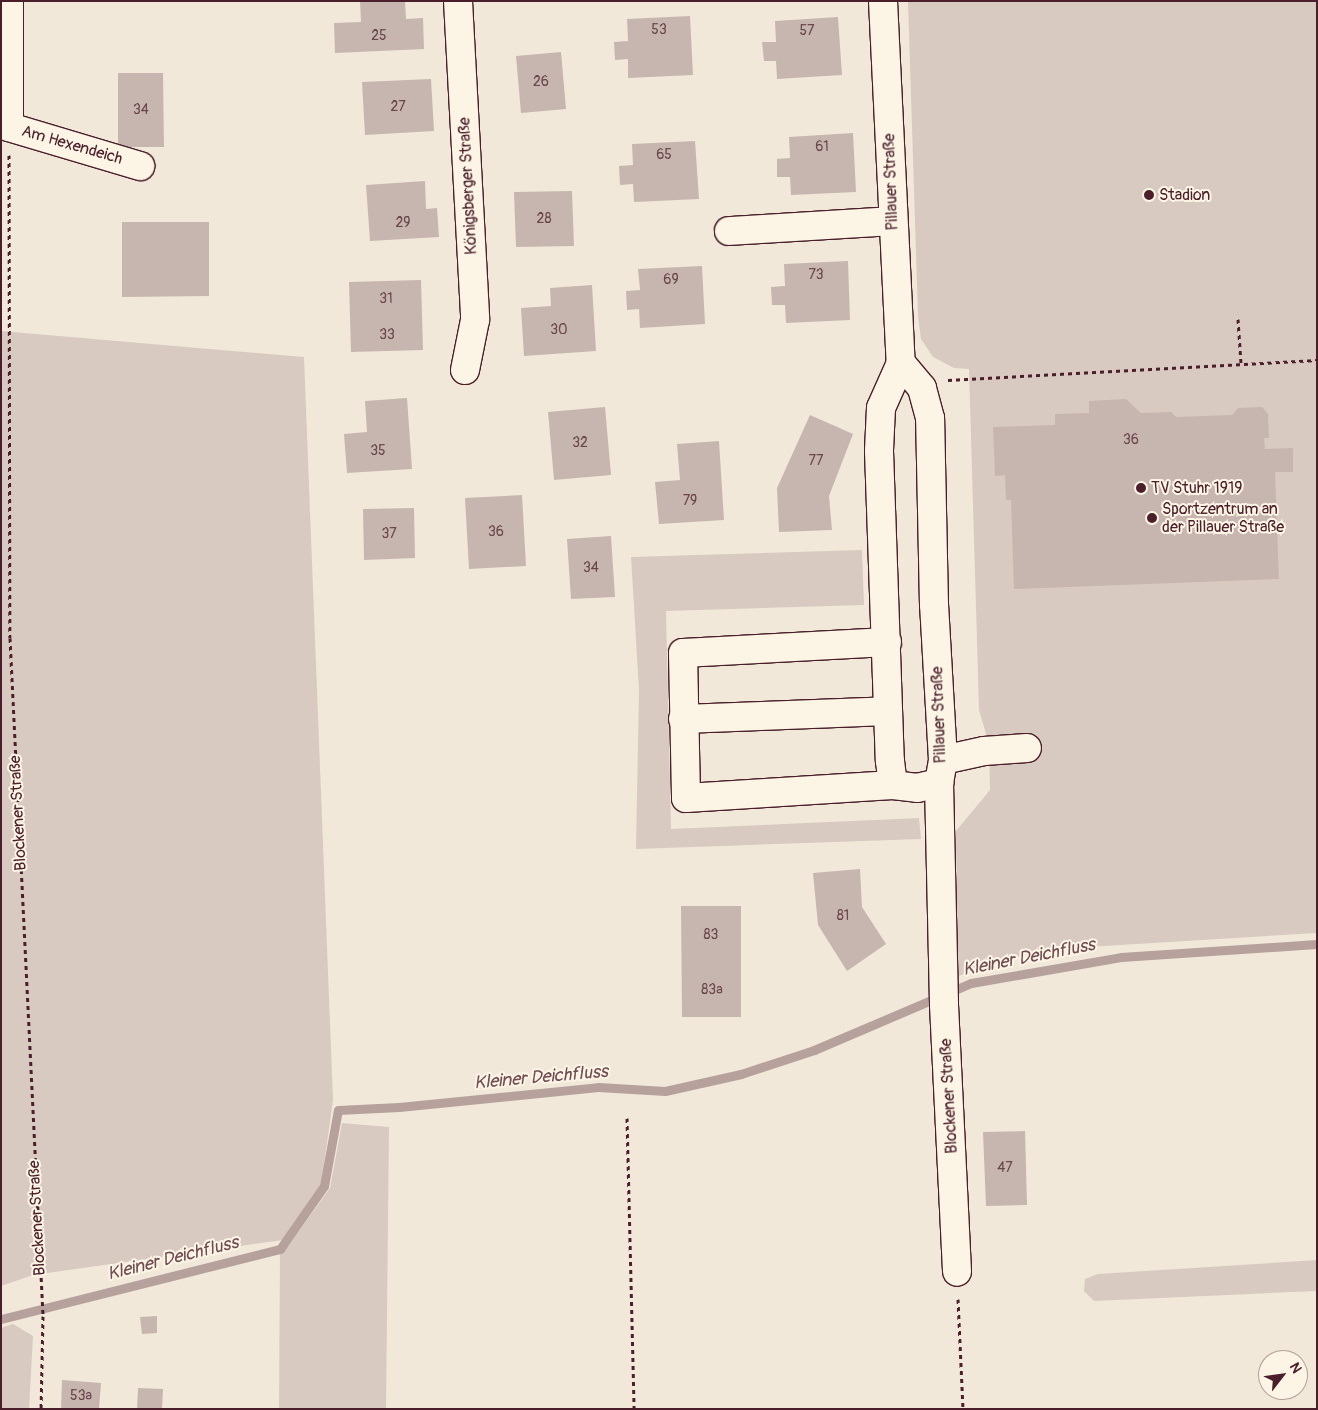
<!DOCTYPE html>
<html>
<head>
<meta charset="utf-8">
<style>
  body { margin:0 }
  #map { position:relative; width:1318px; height:1410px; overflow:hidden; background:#f1e8da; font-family:Pangolin,sans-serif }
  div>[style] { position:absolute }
  .green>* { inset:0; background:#d8cac0 }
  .stream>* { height:9px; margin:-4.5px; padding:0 4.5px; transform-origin:4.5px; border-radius:4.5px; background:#b6a19c }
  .building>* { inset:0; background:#c7b6af }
  .path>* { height:3px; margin-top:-1.5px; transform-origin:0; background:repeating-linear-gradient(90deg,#4a1f2b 0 4px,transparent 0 8px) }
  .roads { filter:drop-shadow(1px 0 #4a1f2b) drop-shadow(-1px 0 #4a1f2b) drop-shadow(0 1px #4a1f2b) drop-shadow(0 -1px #4a1f2b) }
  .minor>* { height:28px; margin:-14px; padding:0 14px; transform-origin:14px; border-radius:14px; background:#fcf5e5 }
  .dots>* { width:14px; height:14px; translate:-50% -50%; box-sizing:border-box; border:2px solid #fcf5e5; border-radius:50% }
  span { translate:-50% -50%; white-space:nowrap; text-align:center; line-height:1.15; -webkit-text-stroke:4px #fcf5e5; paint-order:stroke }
  .number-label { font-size:14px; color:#69454c }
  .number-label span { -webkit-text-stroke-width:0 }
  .street-label { font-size:16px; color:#4a1f2b }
  .poi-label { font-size:16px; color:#4a1f2b }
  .left { translate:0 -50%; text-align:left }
  .water-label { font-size:18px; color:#704c53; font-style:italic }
  .frame { position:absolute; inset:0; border:2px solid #4a1f2b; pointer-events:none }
  .north { position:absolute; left:1258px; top:1350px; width:50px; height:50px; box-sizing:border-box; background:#fcf5e5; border:1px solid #b59f9b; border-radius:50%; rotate:60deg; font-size:14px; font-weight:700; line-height:20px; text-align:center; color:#4a1f2b }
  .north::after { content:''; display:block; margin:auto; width:18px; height:22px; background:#4a1f2b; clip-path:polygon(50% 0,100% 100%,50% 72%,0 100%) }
</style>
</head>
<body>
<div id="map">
  <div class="green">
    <i style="clip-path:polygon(908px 1px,1317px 1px,1317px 933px,1039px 950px,958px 976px,956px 831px,990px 790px,989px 744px,979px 710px,969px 369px,954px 368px,933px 357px,921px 339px,918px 316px)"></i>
    <i style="clip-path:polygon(1px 331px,304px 357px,333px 1100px,321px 1186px,283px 1240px,33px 1275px,1px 1286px)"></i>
    <i style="clip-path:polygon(862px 550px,864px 605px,666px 611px,671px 829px,919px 818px,921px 839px,636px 849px,639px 690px,631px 557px)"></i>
    <i style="clip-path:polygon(342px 1123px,389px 1127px,386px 1409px,279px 1409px,280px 1249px,289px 1245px,330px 1188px)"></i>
    <i style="clip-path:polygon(1317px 1260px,1317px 1291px,1094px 1301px,1084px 1291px,1085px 1279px,1098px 1274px)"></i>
    <i style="clip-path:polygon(13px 1324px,33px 1336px,29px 1409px,1px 1409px,1px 1328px)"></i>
  </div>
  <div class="stream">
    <i style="left:1px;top:1319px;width:288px;rotate:-14.1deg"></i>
    <i style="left:280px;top:1249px;width:77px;rotate:-55.1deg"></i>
    <i style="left:324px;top:1186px;width:77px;rotate:-79.6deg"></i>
    <i style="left:338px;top:1110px;width:61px;rotate:-2.8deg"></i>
    <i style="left:399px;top:1107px;width:200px;rotate:-5.7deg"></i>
    <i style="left:598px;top:1087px;width:67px;rotate:3.4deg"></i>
    <i style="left:665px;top:1091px;width:78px;rotate:-12.6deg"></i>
    <i style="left:741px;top:1074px;width:77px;rotate:-18.2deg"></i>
    <i style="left:814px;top:1050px;width:171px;rotate:-23.1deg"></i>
    <i style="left:971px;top:983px;width:152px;rotate:-9.8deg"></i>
    <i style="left:1121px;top:957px;width:196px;rotate:-3.8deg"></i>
  </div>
  <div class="building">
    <i style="clip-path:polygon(360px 1px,405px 1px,406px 19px,423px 18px,424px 49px,335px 53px,334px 23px,361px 22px)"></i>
    <i style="clip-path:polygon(690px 16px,693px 75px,628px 78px,628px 59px,615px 60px,614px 42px,628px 41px,627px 19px)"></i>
    <i style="clip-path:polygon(838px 17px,842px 75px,777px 79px,776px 61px,764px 61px,762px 42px,776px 42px,775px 21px)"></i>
    <i style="clip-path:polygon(561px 52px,566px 109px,521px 113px,516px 56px)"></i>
    <i style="clip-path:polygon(118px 73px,163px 73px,164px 147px,118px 147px)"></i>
    <i style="clip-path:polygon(431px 79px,434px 131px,365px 135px,362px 82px)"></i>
    <i style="clip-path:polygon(853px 133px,856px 192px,791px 195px,790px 177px,777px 177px,777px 159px,790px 158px,789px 137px)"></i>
    <i style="clip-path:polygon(695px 141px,699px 199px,634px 202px,633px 184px,620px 185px,619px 166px,633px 165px,632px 144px)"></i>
    <i style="clip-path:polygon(425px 181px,426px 209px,437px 208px,439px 237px,370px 241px,366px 185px)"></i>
    <i style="clip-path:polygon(572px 191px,574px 246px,516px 247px,514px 192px)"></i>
    <i style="clip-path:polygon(122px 222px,209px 222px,209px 296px,122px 297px)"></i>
    <i style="clip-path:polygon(848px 261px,850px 320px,786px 323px,785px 305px,772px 305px,771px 287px,785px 286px,784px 264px)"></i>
    <i style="clip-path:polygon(702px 266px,705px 324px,640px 328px,639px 309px,627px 310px,626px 291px,640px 290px,638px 269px)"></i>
    <i style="clip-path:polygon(421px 280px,423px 350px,351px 352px,349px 282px)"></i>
    <i style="clip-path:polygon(592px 285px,596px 351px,524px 356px,521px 308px,551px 306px,550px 288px)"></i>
    <i style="clip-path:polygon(407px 398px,412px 469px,347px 473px,344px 434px,367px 432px,365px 401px)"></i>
    <i style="clip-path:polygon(1126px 399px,1141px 413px,1171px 412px,1176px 417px,1232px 415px,1238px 408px,1262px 407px,1268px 414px,1269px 438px,1264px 438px,1265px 449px,1293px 448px,1293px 472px,1275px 472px,1279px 579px,1014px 589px,1011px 500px,1006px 500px,1005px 475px,995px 476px,993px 427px,1055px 425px,1055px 414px,1089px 413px,1089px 401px)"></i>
    <i style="clip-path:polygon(605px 407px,611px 475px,554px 480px,548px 412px)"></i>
    <i style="clip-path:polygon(810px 415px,853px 434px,829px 496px,832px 530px,779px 532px,777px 488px)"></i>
    <i style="clip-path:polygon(719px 441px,724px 520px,659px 524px,655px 482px,680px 480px,677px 444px)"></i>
    <i style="clip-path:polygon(522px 495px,526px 566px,469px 569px,465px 498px)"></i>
    <i style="clip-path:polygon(414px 508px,415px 558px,364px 560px,363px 509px)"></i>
    <i style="clip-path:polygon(611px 536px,615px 597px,571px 599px,567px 539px)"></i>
    <i style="clip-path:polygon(860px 869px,862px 907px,886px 944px,847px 971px,818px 925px,813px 873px)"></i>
    <i style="clip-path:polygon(681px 906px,741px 906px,741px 1017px,682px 1017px)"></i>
    <i style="clip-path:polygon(1025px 1131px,1027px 1205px,986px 1206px,983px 1132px)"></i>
    <i style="clip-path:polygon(157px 1316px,157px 1333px,142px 1334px,140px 1317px)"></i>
    <i style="clip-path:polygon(62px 1380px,101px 1383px,99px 1409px,61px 1409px)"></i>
    <i style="clip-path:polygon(138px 1388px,163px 1389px,162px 1409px,137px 1409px)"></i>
  </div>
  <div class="path">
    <i style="left:9px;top:155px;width:483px;rotate:89.9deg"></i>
    <i style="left:10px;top:638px;width:679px;rotate:87.21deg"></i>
    <i style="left:43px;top:1316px;width:93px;rotate:91.2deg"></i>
    <i style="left:1238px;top:319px;width:44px;rotate:86.1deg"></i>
    <i style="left:948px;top:380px;width:370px;rotate:-3.1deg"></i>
    <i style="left:627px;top:1118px;width:291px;rotate:88.6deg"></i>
    <i style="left:958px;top:1299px;width:110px;rotate:87.4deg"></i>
  </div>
  <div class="roads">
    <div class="minor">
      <i style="left:9px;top:1px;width:126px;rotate:90deg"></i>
      <i style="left:9px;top:127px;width:137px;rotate:16.6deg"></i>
      <i style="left:458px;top:1px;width:319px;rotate:86.9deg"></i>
      <i style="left:475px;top:320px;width:51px;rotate:101.3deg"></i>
      <i style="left:883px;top:1px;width:362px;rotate:87.2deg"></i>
      <i style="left:901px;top:363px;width:49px;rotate:114deg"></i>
      <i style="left:881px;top:408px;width:43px;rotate:92.7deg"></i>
      <i style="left:879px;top:451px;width:310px;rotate:88deg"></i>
      <i style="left:890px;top:761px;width:24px;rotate:83deg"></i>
      <i style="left:893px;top:785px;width:24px;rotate:7deg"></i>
      <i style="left:917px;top:788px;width:23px;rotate:-13deg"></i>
      <i style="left:939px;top:783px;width:23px;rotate:-80deg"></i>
      <i style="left:943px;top:760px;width:155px;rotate:-93.3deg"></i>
      <i style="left:934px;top:605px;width:187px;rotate:-91.2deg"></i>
      <i style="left:930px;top:418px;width:31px;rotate:-105deg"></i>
      <i style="left:922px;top:388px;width:33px;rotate:-130deg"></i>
      <i style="left:729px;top:231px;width:163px;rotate:-3.5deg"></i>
      <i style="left:887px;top:642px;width:204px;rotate:176.9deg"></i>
      <i style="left:683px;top:653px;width:145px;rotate:88.8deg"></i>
      <i style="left:686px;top:798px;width:207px;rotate:-3.6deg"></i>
      <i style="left:683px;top:719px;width:205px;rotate:-2.2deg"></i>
      <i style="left:943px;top:760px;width:42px;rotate:-12.4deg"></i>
      <i style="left:984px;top:751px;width:43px;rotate:-4deg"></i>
      <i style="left:939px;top:783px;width:222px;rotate:88.7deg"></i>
      <i style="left:944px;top:1005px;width:267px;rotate:87.2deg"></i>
    </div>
  </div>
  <div class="dots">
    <i style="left:1149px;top:195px;background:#4a1f2b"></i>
    <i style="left:1141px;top:488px;background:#4a1f2b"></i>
    <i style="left:1152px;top:518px;background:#4a1f2b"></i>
  </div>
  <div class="number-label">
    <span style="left:659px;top:30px">53</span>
    <span style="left:807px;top:31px">57</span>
    <span style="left:379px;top:36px">25</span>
    <span style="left:541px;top:82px">26</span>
    <span style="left:398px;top:107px">27</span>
    <span style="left:141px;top:110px">34</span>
    <span style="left:822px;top:147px">61</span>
    <span style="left:664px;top:155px">65</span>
    <span style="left:544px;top:219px">28</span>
    <span style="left:403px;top:223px">29</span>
    <span style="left:816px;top:275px">73</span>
    <span style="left:671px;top:280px">69</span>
    <span style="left:386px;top:299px">31</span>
    <span style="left:559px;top:330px">30</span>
    <span style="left:387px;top:335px">33</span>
    <span style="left:1131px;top:440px">36</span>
    <span style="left:580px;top:443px">32</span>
    <span style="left:378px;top:451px">35</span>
    <span style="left:816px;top:461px">77</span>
    <span style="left:690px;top:501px">79</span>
    <span style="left:496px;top:532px">36</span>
    <span style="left:389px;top:534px">37</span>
    <span style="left:591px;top:568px">34</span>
    <span style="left:843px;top:916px">81</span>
    <span style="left:711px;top:935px">83</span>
    <span style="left:712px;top:990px">83a</span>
    <span style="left:1005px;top:1168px">47</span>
    <span style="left:81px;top:1396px">53a</span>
  </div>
  <div class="street-label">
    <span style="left:72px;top:145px;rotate:16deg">Am Hexendeich</span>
    <span style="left:891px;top:182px;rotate:-92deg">Pillauer Straße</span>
    <span style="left:468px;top:186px;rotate:-93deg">Königsberger Straße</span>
    <span style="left:939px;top:715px;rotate:-92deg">Pillauer Straße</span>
    <span style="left:18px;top:813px;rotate:-93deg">Blockener Straße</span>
    <span style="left:949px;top:1096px;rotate:-93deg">Blockener Straße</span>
    <span style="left:37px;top:1218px;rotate:-93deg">Blockener Straße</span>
  </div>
  <div class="poi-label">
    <span class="left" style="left:1159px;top:195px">Stadion</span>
    <span class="left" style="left:1151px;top:488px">TV Stuhr 1919</span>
    <span class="left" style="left:1162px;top:518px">Sportzentrum an<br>der Pillauer Straße</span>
  </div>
  <div class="water-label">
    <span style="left:1029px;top:958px;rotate:-11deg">Kleiner Deichfluss</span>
    <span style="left:541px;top:1078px;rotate:-5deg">Kleiner Deichfluss</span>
    <span style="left:173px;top:1259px;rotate:-14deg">Kleiner Deichfluss</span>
  </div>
  <div class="frame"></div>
  <div class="north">N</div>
</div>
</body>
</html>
